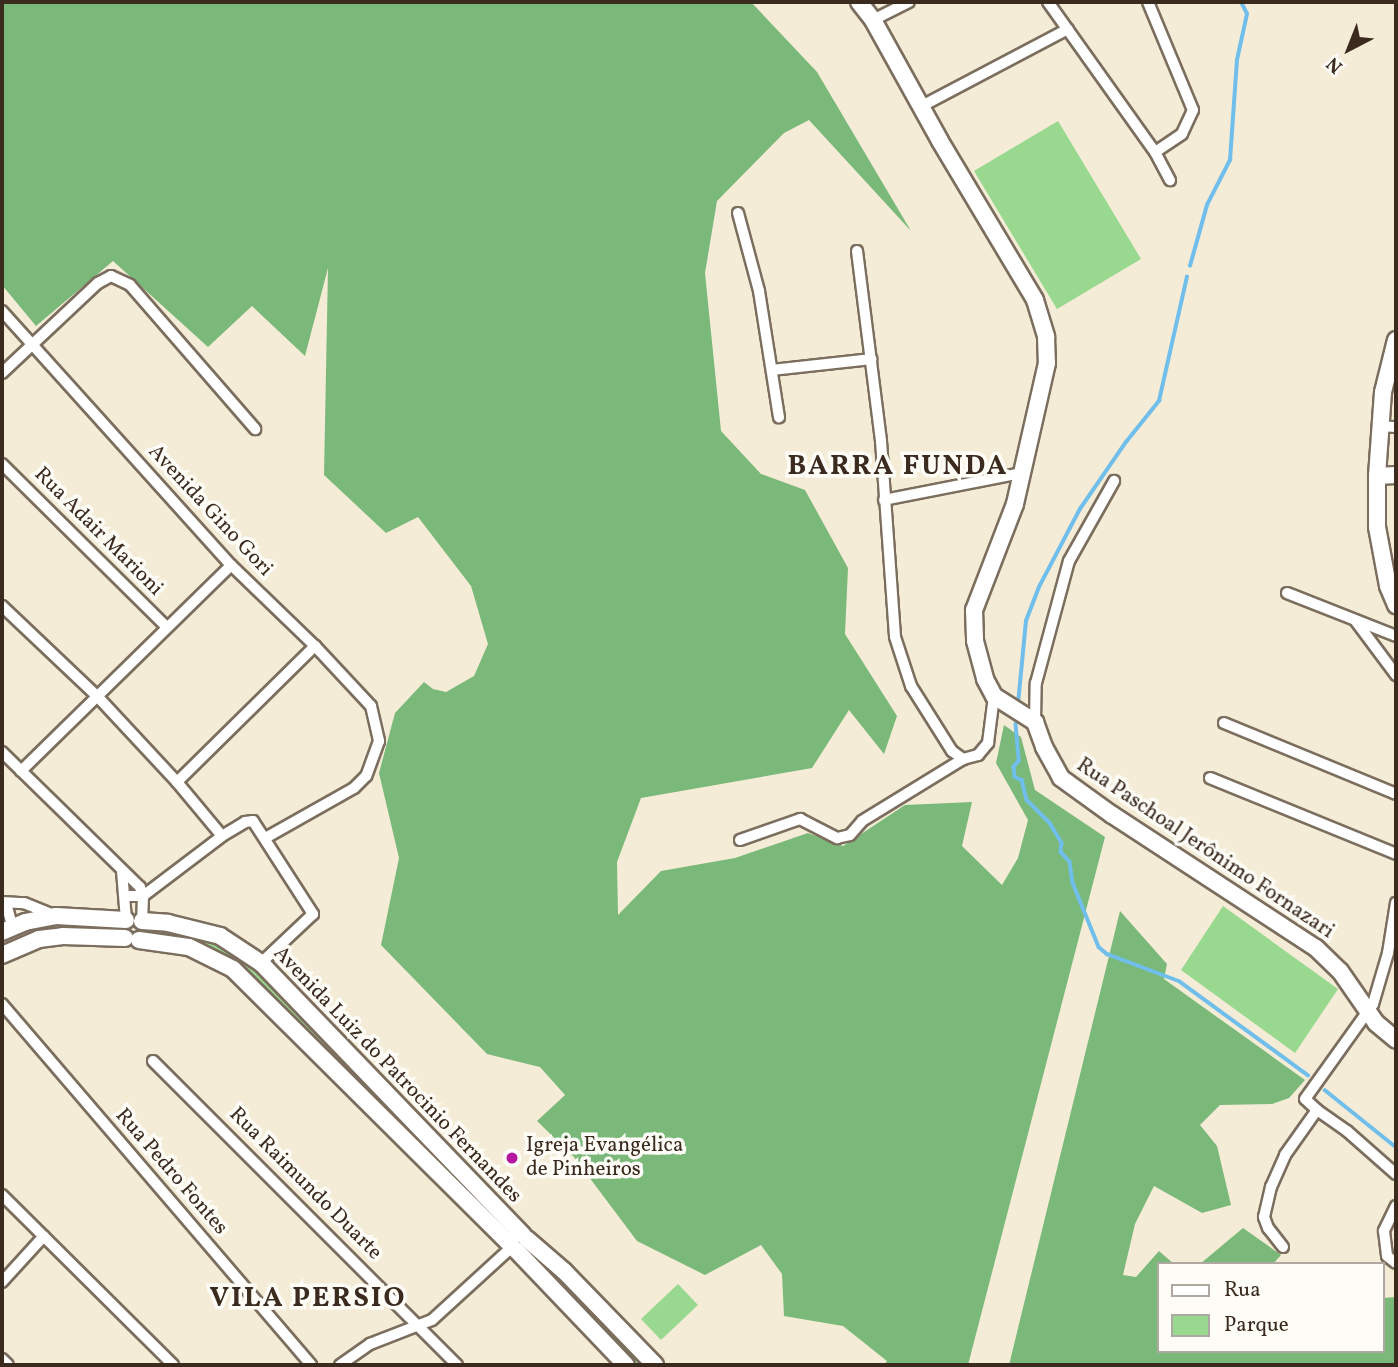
<!DOCTYPE html>
<html>
<head>
<meta charset="utf-8">
<style>
  body { margin:0 }
  #map { position:relative; width:1398px; height:1367px; overflow:hidden; background:#f4ecd6; font-family:Vollkorn,serif }
  div>[style] { position:absolute }
  .green>* { inset:0; background:#98d98f }
  .forest>* { inset:0; background:#7ab97a }
  .stream>* { height:3.5px; margin:-1.75px; padding:0 1.75px; transform-origin:1.75px; border-radius:1.75px; background:#70beeb }
  .roads { filter:drop-shadow(2px 0 #7c6e5e) drop-shadow(-2px 0 #7c6e5e) drop-shadow(0 2px #7c6e5e) drop-shadow(0 -2px #7c6e5e) }
  .street>* { height:10px; margin:-5px; padding:0 5px; transform-origin:5px; border-radius:5px; background:#fff }
  .secondary>* { height:16px; margin:-8px; padding:0 8px; transform-origin:8px; border-radius:8px; background:#fff }
  .dots>* { width:19px; height:19px; translate:-50% -50%; box-sizing:border-box; border:4px solid #fdfcf7; border-radius:50% }
  span { translate:-50% -50%; white-space:nowrap; text-align:center; line-height:1.15; -webkit-text-stroke:7px #fdfcf7; paint-order:stroke }
  .street-label { font-size:21px; color:#3b2a1e }
  .poi-label { font-size:21px; color:#3b2a1e }
  .left { translate:0 -50%; text-align:left }
  .district-label { font-size:28px; color:#3b2a1e; font-weight:700; letter-spacing:2px }
  .frame { position:absolute; inset:0; border:4px solid #3b2a1e; pointer-events:none }
  .legend { position:absolute; left:1157px; top:1262px; width:228px; height:91px; box-sizing:border-box; background:#fdfcf7; border:2px solid #afa8a0; margin:0; padding:9px 12px; list-style:none; font-size:21px; color:#3b2a1e }
  .legend li { display:flex; align-items:center; gap:14px; height:35px }
  .legend b { width:35px; border:2px solid #afa8a0 }
  .north { position:absolute; left:1314px; top:14px; width:70px; height:70px; -webkit-text-stroke:5px #fdfcf7; paint-order:stroke; rotate:222deg; font-size:19px; font-weight:700; line-height:28px; text-align:center; color:#3b2a1e }
  .north::after { content:''; display:block; margin:auto; width:24px; height:32px; background:#3b2a1e; clip-path:polygon(50% 0,100% 100%,50% 72%,0 100%) }
</style>
</head>
<body>
<div id="map">
  <div class="green">
    <i style="clip-path:polygon(1058px 121px,1141px 259px,1057px 309px,974px 171px)"></i>
    <i style="clip-path:polygon(1223px 906px,1338px 989px,1295px 1053px,1181px 970px)"></i>
    <i style="clip-path:polygon(155px 926px,218px 942px,246px 961px,372px 1088px,373px 1093px,370px 1095px,309px 1038px,280px 1003px,241px 967px,154px 936px)"></i>
    <i style="clip-path:polygon(528px 1250px,532px 1251px,645px 1365px,637px 1365px,525px 1252px)"></i>
    <i style="clip-path:polygon(678px 1284px,698px 1305px,661px 1340px,641px 1319px)"></i>
  </div>
  <div class="forest">
    <i style="clip-path:polygon(2px 2px,751px 2px,817px 72px,911px 231px,809px 120px,784px 133px,717px 201px,705px 273px,721px 431px,761px 474px,805px 490px,848px 568px,845px 634px,897px 716px,884px 754px,849px 710px,812px 768px,641px 798px,617px 862px,618px 915px,661px 871px,735px 858px,808px 833px,843px 846px,905px 805px,972px 802px,962px 846px,1002px 885px,1018px 858px,1028px 820px,996px 763px,1004px 725px,1021px 737px,1035px 790px,1105px 837px,968px 1365px,884px 1365px,887px 1361px,843px 1326px,784px 1316px,782px 1274px,761px 1245px,705px 1275px,637px 1241px,574px 1157px,537px 1121px,565px 1095px,540px 1067px,487px 1054px,381px 945px,399px 858px,379px 773px,395px 713px,424px 682px,433px 689px,446px 692px,474px 676px,488px 644px,471px 586px,418px 517px,386px 533px,324px 475px,328px 268px,305px 356px,252px 306px,208px 347px,113px 261px,36px 326px,2px 285px)"></i>
    <i style="clip-path:polygon(1120px 911px,1167px 964px,1164px 979px,1305px 1080px,1289px 1098px,1272px 1104px,1220px 1105px,1200px 1125px,1217px 1146px,1231px 1205px,1202px 1213px,1154px 1186px,1135px 1224px,1123px 1275px,1136px 1277px,1159px 1251px,1174px 1264px,1158px 1264px,1158px 1351px,1382px 1351px,1382px 1298px,1396px 1297px,1396px 1365px,1009px 1365px)"></i>
    <i style="clip-path:polygon(1243px 1228px,1281px 1255px,1273px 1264px,1200px 1264px)"></i>
  </div>
  <div class="stream">
    <i style="left:1190px;top:266px;width:63px;rotate:-74.4deg"></i>
    <i style="left:1207px;top:205px;width:51px;rotate:-62.9deg"></i>
    <i style="left:1230px;top:160px;width:100px;rotate:-86deg"></i>
    <i style="left:1237px;top:60px;width:47px;rotate:-77.7deg"></i>
    <i style="left:1247px;top:14px;width:13px;rotate:-117deg"></i>
    <i style="left:1018px;top:704px;width:83px;rotate:-84.5deg"></i>
    <i style="left:1026px;top:621px;width:36px;rotate:-69deg"></i>
    <i style="left:1039px;top:587px;width:88px;rotate:-62.3deg"></i>
    <i style="left:1080px;top:509px;width:81px;rotate:-55.5deg"></i>
    <i style="left:1126px;top:442px;width:53px;rotate:-51.2deg"></i>
    <i style="left:1159px;top:401px;width:127px;rotate:-77.3deg"></i>
    <i style="left:1016px;top:724px;width:37px;rotate:85deg"></i>
    <i style="left:1019px;top:761px;width:8px;rotate:130deg"></i>
    <i style="left:1014px;top:767px;width:10px;rotate:84deg"></i>
    <i style="left:1015px;top:777px;width:8px;rotate:23deg"></i>
    <i style="left:1022px;top:780px;width:21px;rotate:76deg"></i>
    <i style="left:1027px;top:800px;width:33px;rotate:45deg"></i>
    <i style="left:1050px;top:823px;width:23px;rotate:59deg"></i>
    <i style="left:1062px;top:843px;width:9px;rotate:96deg"></i>
    <i style="left:1061px;top:852px;width:13px;rotate:48deg"></i>
    <i style="left:1070px;top:862px;width:21px;rotate:82deg"></i>
    <i style="left:1073px;top:883px;width:69px;rotate:67.9deg"></i>
    <i style="left:1099px;top:947px;width:11px;rotate:41deg"></i>
    <i style="left:1107px;top:954px;width:77px;rotate:20.6deg"></i>
    <i style="left:1179px;top:981px;width:160px;rotate:36.1deg"></i>
    <i style="left:1325px;top:1090px;width:91px;rotate:38.8deg"></i>
  </div>
  <div class="roads">
    <div class="street">
      <i style="left:1048px;top:2px;width:184px;rotate:54.5deg"></i>
      <i style="left:1155px;top:152px;width:32px;rotate:62deg"></i>
      <i style="left:1148px;top:2px;width:117px;rotate:67.4deg"></i>
      <i style="left:1193px;top:110px;width:26px;rotate:115deg"></i>
      <i style="left:1182px;top:134px;width:32px;rotate:146deg"></i>
      <i style="left:873px;top:20px;width:40px;rotate:-26.6deg"></i>
      <i style="left:920px;top:107px;width:167px;rotate:-27.8deg"></i>
      <i style="left:738px;top:213px;width:81px;rotate:74.9deg"></i>
      <i style="left:759px;top:291px;width:128px;rotate:81deg"></i>
      <i style="left:857px;top:251px;width:192px;rotate:82.8deg"></i>
      <i style="left:881px;top:441px;width:196px;rotate:85.9deg"></i>
      <i style="left:895px;top:637px;width:52px;rotate:71.9deg"></i>
      <i style="left:911px;top:686px;width:77px;rotate:57.8deg"></i>
      <i style="left:952px;top:751px;width:14px;rotate:36deg"></i>
      <i style="left:963px;top:759px;width:16px;rotate:-15deg"></i>
      <i style="left:978px;top:755px;width:16px;rotate:-50deg"></i>
      <i style="left:988px;top:743px;width:47px;rotate:-82.7deg"></i>
      <i style="left:2px;top:311px;width:342px;rotate:48deg"></i>
      <i style="left:231px;top:565px;width:117px;rotate:44deg"></i>
      <i style="left:315px;top:646px;width:82px;rotate:47deg"></i>
      <i style="left:371px;top:706px;width:36px;rotate:77deg"></i>
      <i style="left:379px;top:741px;width:37px;rotate:110deg"></i>
      <i style="left:366px;top:776px;width:17px;rotate:135deg"></i>
      <i style="left:354px;top:788px;width:100px;rotate:150.6deg"></i>
      <i style="left:772px;top:370px;width:100px;rotate:-6.3deg"></i>
      <i style="left:2px;top:373px;width:132px;rotate:-43.2deg"></i>
      <i style="left:98px;top:283px;width:15px;rotate:-28deg"></i>
      <i style="left:111px;top:276px;width:21px;rotate:25deg"></i>
      <i style="left:130px;top:285px;width:191px;rotate:49deg"></i>
      <i style="left:1380px;top:426px;width:16px;rotate:4deg"></i>
      <i style="left:2px;top:464px;width:232px;rotate:44.7deg"></i>
      <i style="left:884px;top:500px;width:141px;rotate:-11.1deg"></i>
      <i style="left:1287px;top:593px;width:117px;rotate:21.5deg"></i>
      <i style="left:2px;top:606px;width:131px;rotate:43.5deg"></i>
      <i style="left:97px;top:696px;width:117px;rotate:47.1deg"></i>
      <i style="left:177px;top:782px;width:70px;rotate:50.2deg"></i>
      <i style="left:1355px;top:620px;width:69px;rotate:53.3deg"></i>
      <i style="left:1035px;top:722px;width:39px;rotate:-89deg"></i>
      <i style="left:1036px;top:683px;width:126px;rotate:-74.9deg"></i>
      <i style="left:1069px;top:561px;width:92px;rotate:-60.6deg"></i>
      <i style="left:1224px;top:723px;width:186px;rotate:22.4deg"></i>
      <i style="left:2px;top:752px;width:193px;rotate:44.4deg"></i>
      <i style="left:140px;top:887px;width:9px;rotate:72deg"></i>
      <i style="left:143px;top:896px;width:25px;rotate:92deg"></i>
      <i style="left:21px;top:771px;width:294px;rotate:-44.4deg"></i>
      <i style="left:1210px;top:778px;width:201px;rotate:22.2deg"></i>
      <i style="left:177px;top:782px;width:194px;rotate:-44.6deg"></i>
      <i style="left:740px;top:840px;width:64px;rotate:-19.3deg"></i>
      <i style="left:800px;top:819px;width:42px;rotate:27.2deg"></i>
      <i style="left:837px;top:838px;width:13px;rotate:-13deg"></i>
      <i style="left:850px;top:835px;width:18px;rotate:-49deg"></i>
      <i style="left:862px;top:821px;width:119px;rotate:-31.5deg"></i>
      <i style="left:122px;top:871px;width:49px;rotate:85.3deg"></i>
      <i style="left:125px;top:896px;width:18px"></i>
      <i style="left:143px;top:896px;width:99px;rotate:-37.2deg"></i>
      <i style="left:222px;top:836px;width:27px;rotate:-31deg"></i>
      <i style="left:245px;top:822px;width:8px;rotate:-7deg"></i>
      <i style="left:253px;top:821px;width:111px;rotate:57.2deg"></i>
      <i style="left:313px;top:914px;width:71px;rotate:136.7deg"></i>
      <i style="left:2px;top:902px;width:22px;rotate:3deg"></i>
      <i style="left:24px;top:903px;width:35px;rotate:22deg"></i>
      <i style="left:6px;top:903px;width:24px;rotate:75deg"></i>
      <i style="left:2px;top:1004px;width:475px;rotate:49.4deg"></i>
      <i style="left:153px;top:1061px;width:430px;rotate:45deg"></i>
      <i style="left:1317px;top:1110px;width:37px;rotate:35deg"></i>
      <i style="left:1347px;top:1131px;width:65px;rotate:41.3deg"></i>
      <i style="left:2px;top:1195px;width:241px;rotate:44.8deg"></i>
      <i style="left:1396px;top:1206px;width:28px;rotate:116deg"></i>
      <i style="left:1384px;top:1231px;width:25px;rotate:83deg"></i>
      <i style="left:1387px;top:1256px;width:11px;rotate:38deg"></i>
      <i style="left:1283px;top:1247px;width:24px;rotate:-128deg"></i>
      <i style="left:1268px;top:1228px;width:12px;rotate:-110deg"></i>
      <i style="left:1264px;top:1217px;width:31px;rotate:-77deg"></i>
      <i style="left:1271px;top:1187px;width:35px;rotate:-66deg"></i>
      <i style="left:1285px;top:1155px;width:55px;rotate:-54.6deg"></i>
      <i style="left:1317px;top:1110px;width:16px;rotate:-137deg"></i>
      <i style="left:1305px;top:1099px;width:117px;rotate:-54.4deg"></i>
      <i style="left:1373px;top:1004px;width:53px;rotate:-73.6deg"></i>
      <i style="left:1388px;top:953px;width:51px;rotate:-80.9deg"></i>
      <i style="left:2px;top:1282px;width:62px;rotate:-47.6deg"></i>
      <i style="left:2px;top:1359px;width:8px;rotate:45deg"></i>
      <i style="left:340px;top:1365px;width:37px;rotate:-35deg"></i>
      <i style="left:370px;top:1344px;width:66px;rotate:-21.2deg"></i>
      <i style="left:432px;top:1320px;width:108px;rotate:-42.4deg"></i>
    </div>
    <div class="secondary">
      <i style="left:859px;top:2px;width:23px;rotate:52deg"></i>
      <i style="left:873px;top:20px;width:138px;rotate:61deg"></i>
      <i style="left:940px;top:141px;width:185px;rotate:59.1deg"></i>
      <i style="left:1035px;top:300px;width:39px;rotate:73deg"></i>
      <i style="left:1046px;top:337px;width:26px;rotate:88deg"></i>
      <i style="left:1047px;top:363px;width:145px;rotate:102.8deg"></i>
      <i style="left:1015px;top:504px;width:114px;rotate:111.1deg"></i>
      <i style="left:974px;top:610px;width:31px;rotate:88deg"></i>
      <i style="left:975px;top:641px;width:39px;rotate:75deg"></i>
      <i style="left:985px;top:679px;width:19px;rotate:62deg"></i>
      <i style="left:994px;top:696px;width:49px;rotate:32.4deg"></i>
      <i style="left:1035px;top:722px;width:27px;rotate:70deg"></i>
      <i style="left:1044px;top:747px;width:35px;rotate:61deg"></i>
      <i style="left:1061px;top:778px;width:62px;rotate:35.8deg"></i>
      <i style="left:1111px;top:814px;width:245px;rotate:33.2deg"></i>
      <i style="left:1316px;top:948px;width:33px;rotate:44deg"></i>
      <i style="left:1340px;top:971px;width:63px;rotate:55.3deg"></i>
      <i style="left:1376px;top:1023px;width:26px;rotate:40deg"></i>
      <i style="left:1396px;top:340px;width:54px;rotate:104deg"></i>
      <i style="left:1383px;top:392px;width:84px;rotate:94.1deg"></i>
      <i style="left:1377px;top:476px;width:51px;rotate:90deg"></i>
      <i style="left:1377px;top:527px;width:60px;rotate:79.4deg"></i>
      <i style="left:1388px;top:586px;width:21px;rotate:67deg"></i>
      <i style="left:1377px;top:476px;width:19px;rotate:-3deg"></i>
      <i style="left:142px;top:921px;width:26px;rotate:4deg"></i>
      <i style="left:168px;top:923px;width:54px;rotate:14deg"></i>
      <i style="left:220px;top:936px;width:49px;rotate:33.4deg"></i>
      <i style="left:261px;top:963px;width:378px;rotate:46.1deg"></i>
      <i style="left:2px;top:932px;width:25px;rotate:-23deg"></i>
      <i style="left:25px;top:922px;width:32px;rotate:-11deg"></i>
      <i style="left:56px;top:916px;width:70px;rotate:3.3deg"></i>
      <i style="left:139px;top:940px;width:50px;rotate:8deg"></i>
      <i style="left:189px;top:947px;width:49px;rotate:26.6deg"></i>
      <i style="left:233px;top:969px;width:392px;rotate:44.8deg"></i>
      <i style="left:2px;top:955px;width:40px;rotate:-23.4deg"></i>
      <i style="left:39px;top:939px;width:24px;rotate:-7deg"></i>
      <i style="left:63px;top:936px;width:62px;rotate:1.8deg"></i>
      <i style="left:527px;top:1239px;width:49px;rotate:40.9deg"></i>
      <i style="left:564px;top:1271px;width:131px;rotate:45.9deg"></i>
      <i style="left:516px;top:1250px;width:159px;rotate:46.3deg"></i>
    </div>
  </div>
  <div class="dots">
    <i style="left:512px;top:1158px;background:#b5179e"></i>
  </div>
  <div class="street-label">
    <span style="left:210px;top:511px;rotate:47deg">Avenida Gino Gori</span>
    <span style="left:98px;top:532px;rotate:45deg">Rua Adair Marioni</span>
    <span style="left:1205px;top:849px;rotate:34deg">Rua Paschoal Jerônimo Fornazari</span>
    <span style="left:397px;top:1075px;rotate:46deg">Avenida Luiz do Patrocinio Fernandes</span>
    <span style="left:171px;top:1172px;rotate:49deg">Rua Pedro Fontes</span>
    <span style="left:305px;top:1184px;rotate:45deg">Rua Raimundo Duarte</span>
  </div>
  <div class="poi-label">
    <span class="left" style="left:526px;top:1158px">Igreja Evangélica<br>de Pinheiros</span>
  </div>
  <div class="district-label">
    <span style="left:898px;top:467px">BARRA FUNDA</span>
    <span style="left:308px;top:1299px">VILA PERSIO</span>
  </div>
  <div class="frame"></div>
  <ul class="legend">
  <li><b style="height:9px;background:#fff"></b>Rua</li>
  <li><b style="height:19px;background:#98d98f"></b>Parque</li>
  </ul>
  <div class="north">N</div>
</div>
</body>
</html>
